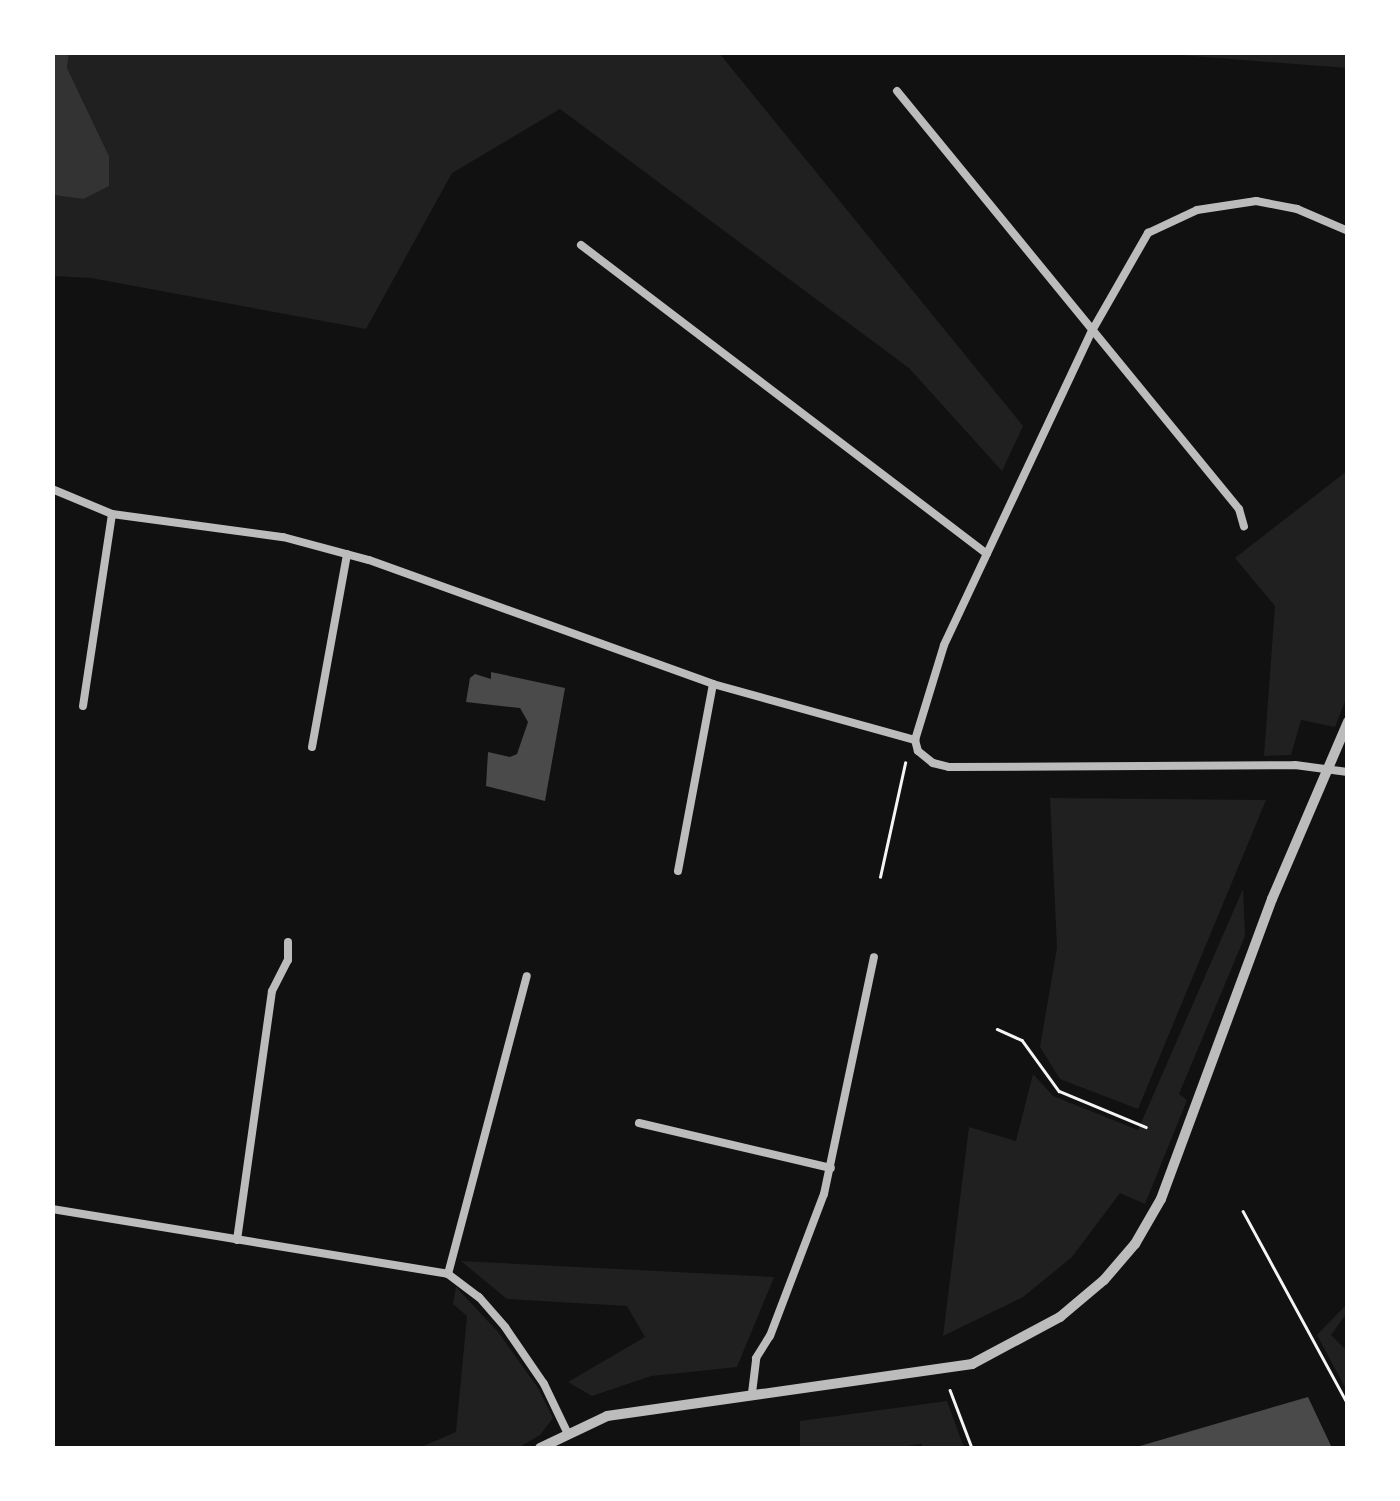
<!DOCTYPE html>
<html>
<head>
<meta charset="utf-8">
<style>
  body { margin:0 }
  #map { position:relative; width:1400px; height:1501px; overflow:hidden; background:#111; font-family:Barlow,sans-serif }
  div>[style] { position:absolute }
  .green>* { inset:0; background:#202020 }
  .water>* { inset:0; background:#333 }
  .building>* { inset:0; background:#4a4a4a }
  .path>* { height:2.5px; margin:-1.25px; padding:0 1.25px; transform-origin:1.25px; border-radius:1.25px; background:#f5f5f5 }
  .minor>* { height:8px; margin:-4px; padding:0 4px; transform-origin:4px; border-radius:4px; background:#bcbcbc }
  .tertiary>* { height:10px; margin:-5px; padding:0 5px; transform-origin:5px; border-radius:5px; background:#bcbcbc }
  span { translate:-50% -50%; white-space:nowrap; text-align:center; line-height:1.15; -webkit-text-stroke:8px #fff; paint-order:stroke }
  .frame { position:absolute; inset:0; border:55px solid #fff; pointer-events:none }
</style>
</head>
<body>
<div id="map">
  <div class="green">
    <i style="clip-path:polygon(69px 53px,719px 53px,1023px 426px,1002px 471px,909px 368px,560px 109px,452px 173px,366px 329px,91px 278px,53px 276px,52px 195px,83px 199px,109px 156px,67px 68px)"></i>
    <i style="clip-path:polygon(1155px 53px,1347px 53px,1347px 68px)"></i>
    <i style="clip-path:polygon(1347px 471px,1347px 696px,1335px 727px,1301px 720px,1291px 755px,1264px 756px,1275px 606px,1235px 558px)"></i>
    <i style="clip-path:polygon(1050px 798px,1266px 800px,1138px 1109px,1060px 1079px,1040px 1047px,1057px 948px)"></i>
    <i style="clip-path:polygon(1243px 889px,1245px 936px,1179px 1094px,1187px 1100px,1145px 1204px,1120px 1193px,1072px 1257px,1023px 1297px,943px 1336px,969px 1127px,1016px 1141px,1033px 1074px,1053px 1096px,1138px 1130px)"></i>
    <i style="clip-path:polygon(461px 1261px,774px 1277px,737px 1367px,651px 1376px,592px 1396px,568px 1382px,645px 1337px,627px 1306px,507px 1299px)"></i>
    <i style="clip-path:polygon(456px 1287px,498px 1332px,538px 1388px,553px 1418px,540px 1435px,518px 1448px,419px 1448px,456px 1432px,467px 1316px,453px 1304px)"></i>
    <i style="clip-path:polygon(1347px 1304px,1347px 1313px,1331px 1335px,1347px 1351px,1347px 1391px,1317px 1335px)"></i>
    <i style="clip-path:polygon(947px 1401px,964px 1448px,922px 1448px,922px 1444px,891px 1448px,800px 1448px,800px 1421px)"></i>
  </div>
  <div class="water">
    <i style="clip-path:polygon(52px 53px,69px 53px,67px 68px,109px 156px,109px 186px,83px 199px,53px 195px)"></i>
  </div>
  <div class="building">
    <i style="clip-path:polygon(491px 672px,565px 688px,545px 801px,486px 786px,488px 752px,510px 757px,517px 754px,528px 722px,520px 708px,466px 702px,470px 678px,475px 674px,491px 679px)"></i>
    <i style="clip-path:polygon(1308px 1397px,1332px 1448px,1133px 1448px)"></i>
  </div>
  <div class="path">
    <i style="left:880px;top:877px;width:117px;rotate:-77.6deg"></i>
    <i style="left:997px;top:1029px;width:27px;rotate:24deg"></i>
    <i style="left:1022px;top:1040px;width:63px;rotate:54deg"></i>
    <i style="left:1059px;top:1091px;width:94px;rotate:22.5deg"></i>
    <i style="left:1243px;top:1211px;width:220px;rotate:61.5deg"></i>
    <i style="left:950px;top:1390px;width:62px;rotate:69.2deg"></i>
  </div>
  <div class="minor">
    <i style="left:897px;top:91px;width:540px;rotate:50.71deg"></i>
    <i style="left:1239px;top:509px;width:18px;rotate:74deg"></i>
    <i style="left:581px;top:245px;width:510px;rotate:37.27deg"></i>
    <i style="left:52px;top:489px;width:65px;rotate:22.6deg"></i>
    <i style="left:112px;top:514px;width:173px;rotate:7.7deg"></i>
    <i style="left:283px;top:537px;width:89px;rotate:15deg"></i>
    <i style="left:369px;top:560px;width:366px;rotate:19.8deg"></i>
    <i style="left:713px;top:684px;width:210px;rotate:15.5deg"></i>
    <i style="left:915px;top:740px;width:11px;rotate:75deg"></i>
    <i style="left:918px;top:751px;width:19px;rotate:39deg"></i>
    <i style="left:933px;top:763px;width:16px;rotate:14deg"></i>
    <i style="left:949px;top:767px;width:346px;rotate:-0.3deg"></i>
    <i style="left:1295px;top:765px;width:53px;rotate:7.5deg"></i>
    <i style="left:83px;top:706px;width:194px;rotate:-81.4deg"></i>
    <i style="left:915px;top:740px;width:99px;rotate:-73deg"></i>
    <i style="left:944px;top:645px;width:349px;rotate:-64.8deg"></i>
    <i style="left:1093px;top:329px;width:111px;rotate:-60.2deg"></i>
    <i style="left:1148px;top:233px;width:54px;rotate:-25.1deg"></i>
    <i style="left:1197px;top:210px;width:60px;rotate:-8.7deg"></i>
    <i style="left:1256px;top:201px;width:42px;rotate:11deg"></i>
    <i style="left:1297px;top:209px;width:56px;rotate:23.3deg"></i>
    <i style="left:312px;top:747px;width:196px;rotate:-79.7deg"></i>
    <i style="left:678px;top:871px;width:190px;rotate:-79.4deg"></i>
    <i style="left:639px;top:1123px;width:197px;rotate:13.2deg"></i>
    <i style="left:52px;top:1209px;width:401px;rotate:9.3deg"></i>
    <i style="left:448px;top:1274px;width:39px;rotate:37deg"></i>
    <i style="left:479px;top:1297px;width:40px;rotate:49deg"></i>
    <i style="left:505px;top:1327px;width:69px;rotate:55.6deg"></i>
    <i style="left:544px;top:1384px;width:53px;rotate:64.4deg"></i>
    <i style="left:237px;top:1240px;width:251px;rotate:-82deg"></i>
    <i style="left:272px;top:991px;width:35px;rotate:-63deg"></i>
    <i style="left:288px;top:960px;width:18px;rotate:-90deg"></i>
    <i style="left:448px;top:1274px;width:308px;rotate:-75.2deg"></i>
    <i style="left:752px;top:1393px;width:35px;rotate:-83deg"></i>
    <i style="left:756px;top:1358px;width:26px;rotate:-58deg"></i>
    <i style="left:770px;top:1336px;width:152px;rotate:-69.2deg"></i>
    <i style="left:824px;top:1194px;width:242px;rotate:-78.1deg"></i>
  </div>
  <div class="tertiary">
    <i style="left:540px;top:1448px;width:74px;rotate:-25.5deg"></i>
    <i style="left:607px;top:1416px;width:369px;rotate:-8.1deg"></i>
    <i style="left:972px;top:1364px;width:100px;rotate:-28.1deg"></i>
    <i style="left:1060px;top:1317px;width:57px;rotate:-40.1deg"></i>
    <i style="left:1104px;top:1280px;width:48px;rotate:-49.3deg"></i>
    <i style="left:1135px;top:1244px;width:52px;rotate:-60deg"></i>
    <i style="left:1161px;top:1199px;width:320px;rotate:-69.7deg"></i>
    <i style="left:1272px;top:899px;width:193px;rotate:-66.8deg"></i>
  </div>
  <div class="frame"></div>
</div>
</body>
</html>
